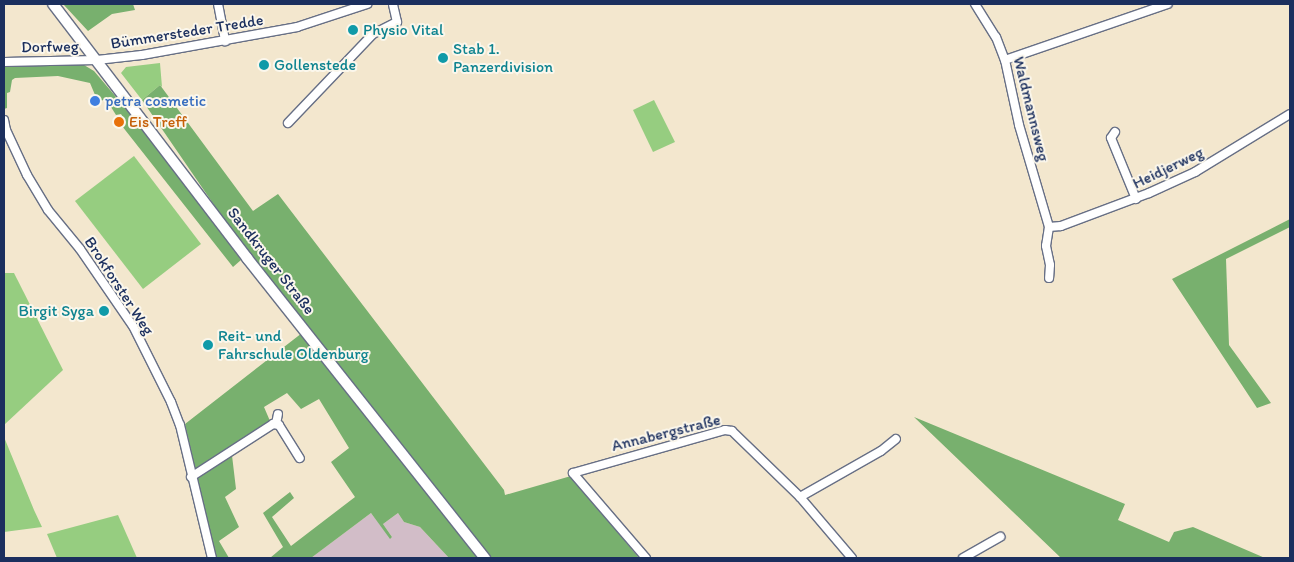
<!DOCTYPE html>
<html>
<head>
<meta charset="utf-8">
<style>
  body { margin:0 }
  #map { position:relative; width:1294px; height:562px; overflow:hidden; background:#f3e7ce; font-family:Itim,sans-serif }
  div>[style] { position:absolute }
  .industrial>* { inset:0; background:#d2bdc8 }
  .green>* { inset:0; background:#96cd80 }
  .forest>* { inset:0; background:#78b06e }
  .roads { filter:drop-shadow(1px 0 #676f85) drop-shadow(-1px 0 #676f85) drop-shadow(0 1px #676f85) drop-shadow(0 -1px #676f85) }
  .minor>* { height:8px; margin:-4px; padding:0 4px; transform-origin:4px; border-radius:4px; background:#fff }
  .tertiary>* { height:10px; margin:-5px; padding:0 5px; transform-origin:5px; border-radius:5px; background:#fff }
  .dots>* { width:14px; height:14px; translate:-50% -50%; box-sizing:border-box; border:2px solid #fbf7ec; border-radius:50% }
  span { translate:-50% -50%; white-space:nowrap; text-align:center; line-height:1.15; -webkit-text-stroke:4px #fbf7ec; paint-order:stroke }
  .culture-label { font-size:16px; color:#0d838f }
  .left { translate:0 -50%; text-align:left }
  .right { translate:-100% -50%; text-align:right }
  .street-label { font-size:16px; color:#1b2f5e }
  .shop-label { font-size:16px; color:#366cbe }
  .food-label { font-size:16px; color:#c56008 }
  .frame { position:absolute; inset:0; border:5px solid #1b2f5e; pointer-events:none }
</style>
</head>
<body>
<div id="map">
  <div class="industrial">
    <i style="clip-path:polygon(371px 513px,390px 538px,392px 537px,383px 524px,398px 513px,404px 522px,420px 527px,449px 558px,311px 558px)"></i>
  </div>
  <div class="green">
    <i style="clip-path:polygon(160px 63px,162px 87px,160px 85px,142px 100px,121px 73px,126px 67px)"></i>
    <i style="clip-path:polygon(654px 100px,675px 142px,653px 152px,633px 110px)"></i>
    <i style="clip-path:polygon(134px 156px,201px 244px,143px 289px,75px 201px)"></i>
    <i style="clip-path:polygon(4px 273px,14px 273px,63px 370px,4px 425px)"></i>
    <i style="clip-path:polygon(4px 437px,34px 510px,42px 527px,4px 532px)"></i>
    <i style="clip-path:polygon(118px 515px,137px 558px,57px 558px,47px 534px)"></i>
  </div>
  <div class="forest">
    <i style="clip-path:polygon(63px 4px,133px 4px,135px 10px,112px 14px,88px 31px)"></i>
    <i style="clip-path:polygon(4px 65px,84px 65px,94px 71px,145px 131px,241px 260px,233px 267px,122px 126px,126px 123px,121px 114px,116px 115px,106px 99px,98px 102px,90px 83px,58px 76px,15px 78px,12px 80px,10px 92px,7px 93px,7px 108px,4px 109px)"></i>
    <i style="clip-path:polygon(160px 85px,253px 211px,278px 194px,504px 490px,505px 495px,571px 476px,639px 558px,449px 558px,420px 527px,404px 522px,398px 513px,383px 524px,392px 537px,390px 539px,371px 513px,311px 558px,270px 558px,283px 547px,263px 513px,290px 492px,294px 498px,272px 517px,291px 546px,355px 497px,331px 462px,349px 448px,319px 399px,301px 409px,287px 393px,264px 407px,270px 421px,231px 447px,236px 489px,225px 497px,239px 527px,219px 541px,229px 558px,216px 558px,185px 424px,302px 333px,142px 100px)"></i>
    <i style="clip-path:polygon(1290px 219px,1290px 227px,1226px 259px,1229px 345px,1271px 403px,1257px 408px,1172px 279px)"></i>
    <i style="clip-path:polygon(914px 417px,1125px 504px,1118px 520px,1169px 542px,1174px 532px,1193px 527px,1265px 558px,1061px 558px)"></i>
  </div>
  <div class="roads">
    <div class="minor">
      <i style="left:218px;top:4px;width:38px;rotate:79deg"></i>
      <i style="left:975px;top:4px;width:39px;rotate:58deg"></i>
      <i style="left:996px;top:37px;width:25px;rotate:69deg"></i>
      <i style="left:1005px;top:60px;width:66px;rotate:77.8deg"></i>
      <i style="left:1019px;top:125px;width:106px;rotate:73.6deg"></i>
      <i style="left:1049px;top:227px;width:19px;rotate:99deg"></i>
      <i style="left:1046px;top:246px;width:19px;rotate:78deg"></i>
      <i style="left:1050px;top:265px;width:13px;rotate:94deg"></i>
      <i style="left:1005px;top:60px;width:172px;rotate:-19deg"></i>
      <i style="left:4px;top:62px;width:93px;rotate:-1.2deg"></i>
      <i style="left:97px;top:60px;width:45px;rotate:-6.3deg"></i>
      <i style="left:142px;top:55px;width:158px;rotate:-10.2deg"></i>
      <i style="left:297px;top:27px;width:74px;rotate:-18.2deg"></i>
      <i style="left:4px;top:120px;width:10px;rotate:79deg"></i>
      <i style="left:6px;top:130px;width:50px;rotate:65deg"></i>
      <i style="left:27px;top:175px;width:41px;rotate:59deg"></i>
      <i style="left:48px;top:210px;width:50px;rotate:50.6deg"></i>
      <i style="left:80px;top:249px;width:93px;rotate:55.5deg"></i>
      <i style="left:133px;top:326px;width:85px;rotate:63.4deg"></i>
      <i style="left:171px;top:402px;width:25px;rotate:69deg"></i>
      <i style="left:180px;top:425px;width:137px;rotate:76.5deg"></i>
      <i style="left:288px;top:123px;width:123px;rotate:-46.3deg"></i>
      <i style="left:373px;top:34px;width:27px;rotate:-27deg"></i>
      <i style="left:397px;top:22px;width:18px;rotate:-103deg"></i>
      <i style="left:1115px;top:132px;width:7px;rotate:124deg"></i>
      <i style="left:1111px;top:138px;width:66px;rotate:67.7deg"></i>
      <i style="left:1049px;top:227px;width:12px;rotate:-5deg"></i>
      <i style="left:1061px;top:226px;width:94px;rotate:-20.6deg"></i>
      <i style="left:1149px;top:193px;width:51px;rotate:-24.5deg"></i>
      <i style="left:1195px;top:172px;width:111px;rotate:-31.4deg"></i>
      <i style="left:276px;top:424px;width:10px;rotate:-79deg"></i>
      <i style="left:191px;top:477px;width:98px;rotate:-32.9deg"></i>
      <i style="left:273px;top:424px;width:6px;rotate:9deg"></i>
      <i style="left:279px;top:425px;width:39px;rotate:58deg"></i>
      <i style="left:800px;top:497px;width:93px;rotate:-29.6deg"></i>
      <i style="left:881px;top:451px;width:19px;rotate:-39deg"></i>
      <i style="left:646px;top:558px;width:112px;rotate:-130.7deg"></i>
      <i style="left:573px;top:473px;width:158px;rotate:-15.8deg"></i>
      <i style="left:725px;top:430px;width:7px;rotate:8deg"></i>
      <i style="left:732px;top:431px;width:95px;rotate:44.1deg"></i>
      <i style="left:800px;top:497px;width:80px;rotate:49.6deg"></i>
      <i style="left:963px;top:558px;width:43px;rotate:-29.6deg"></i>
    </div>
    <div class="tertiary">
      <i style="left:53px;top:4px;width:320px;rotate:52.6deg"></i>
      <i style="left:247px;top:258px;width:383px;rotate:51.6deg"></i>
    </div>
  </div>
  <div class="dots">
    <i style="left:353px;top:30px;background:#0f9aa8"></i>
    <i style="left:443px;top:58px;background:#0f9aa8"></i>
    <i style="left:264px;top:65px;background:#0f9aa8"></i>
    <i style="left:95px;top:101px;background:#3f7fe0"></i>
    <i style="left:119px;top:122px;background:#e8710a"></i>
    <i style="left:104px;top:311px;background:#0f9aa8"></i>
    <i style="left:208px;top:345px;background:#0f9aa8"></i>
  </div>
  <div class="culture-label">
    <span class="left" style="left:363px;top:30px">Physio Vital</span>
    <span class="left" style="left:453px;top:58px">Stab 1.<br>Panzerdivision</span>
    <span class="left" style="left:274px;top:65px">Gollenstede</span>
    <span class="right" style="left:94px;top:311px">Birgit Syga</span>
    <span class="left" style="left:218px;top:345px">Reit- und<br>Fahrschule Oldenburg</span>
  </div>
  <div class="street-label">
    <span style="left:187px;top:32px;rotate:-9deg">Bümmersteder Tredde</span>
    <span style="left:50px;top:47px;rotate:-1deg">Dorfweg</span>
    <span style="left:1031px;top:109px;rotate:76deg">Waldmannsweg</span>
    <span style="left:1168px;top:168px;rotate:-26deg">Heidjerweg</span>
    <span style="left:271px;top:261px;rotate:52deg">Sandkruger Straße</span>
    <span style="left:119px;top:286px;rotate:57deg">Brokforster Weg</span>
    <span style="left:666px;top:433px;rotate:-14deg">Annabergstraße</span>
  </div>
  <div class="shop-label">
    <span class="left" style="left:105px;top:101px">petra cosmetic</span>
  </div>
  <div class="food-label">
    <span class="left" style="left:129px;top:122px">Eis Treff</span>
  </div>
  <div class="frame"></div>
</div>
</body>
</html>
